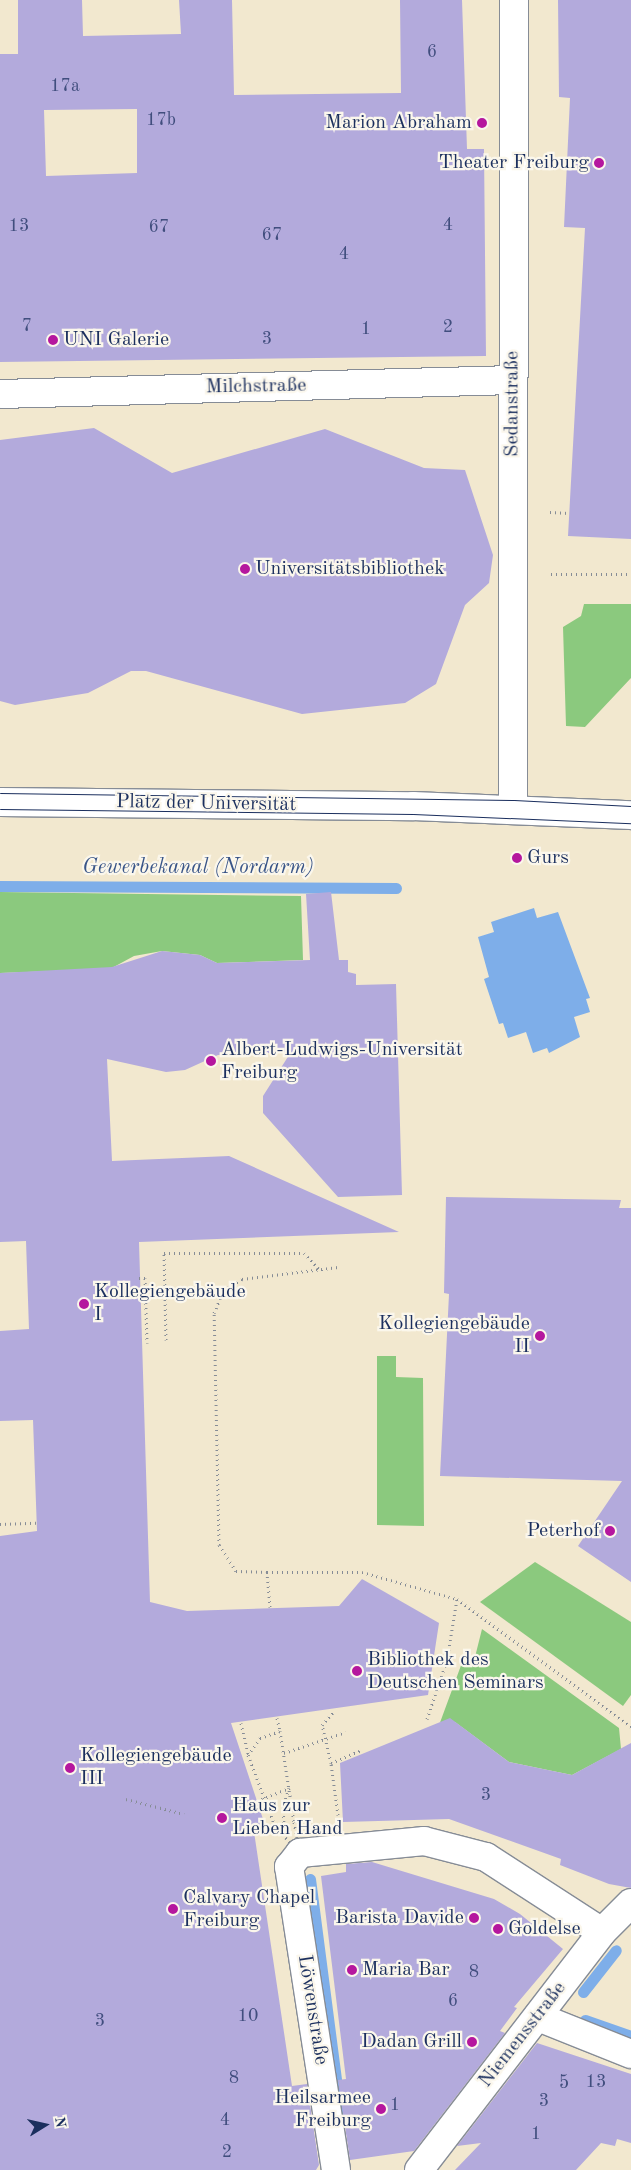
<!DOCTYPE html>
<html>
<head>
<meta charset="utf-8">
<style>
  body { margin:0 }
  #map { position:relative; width:631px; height:2170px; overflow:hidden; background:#f2e8cf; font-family:"Old Standard TT",serif }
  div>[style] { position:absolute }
  .green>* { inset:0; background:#8bc97e }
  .water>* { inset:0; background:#7eaee9 }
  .stream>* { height:11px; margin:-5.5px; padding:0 5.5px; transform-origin:5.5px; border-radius:5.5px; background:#7eaee9 }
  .building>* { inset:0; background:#b3aadc }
  .path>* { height:3px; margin-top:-1.5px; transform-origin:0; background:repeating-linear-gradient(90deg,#868c96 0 1px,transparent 0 5px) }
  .roads { filter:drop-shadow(1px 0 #868c96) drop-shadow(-1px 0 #868c96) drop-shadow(0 1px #868c96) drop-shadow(0 -1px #868c96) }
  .street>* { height:28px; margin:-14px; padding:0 14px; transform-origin:14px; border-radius:14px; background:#fff }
  .tram>* { height:1px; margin:-0.5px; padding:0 0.5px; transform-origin:0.5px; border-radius:0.5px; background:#1b2f5e }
  .dots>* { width:14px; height:14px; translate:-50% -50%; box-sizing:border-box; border:2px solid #fbf7ec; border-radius:50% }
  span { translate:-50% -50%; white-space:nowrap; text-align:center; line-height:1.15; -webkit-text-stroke:4.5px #fbf7ec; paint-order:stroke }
  .number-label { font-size:18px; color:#414e7e }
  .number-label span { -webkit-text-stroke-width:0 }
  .poi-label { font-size:20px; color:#1b2f5e }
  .right { translate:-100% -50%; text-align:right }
  .left { translate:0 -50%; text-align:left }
  .street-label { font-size:20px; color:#1b2f5e }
  .water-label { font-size:21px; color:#395588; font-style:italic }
  .north { position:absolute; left:20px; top:2100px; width:50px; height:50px; -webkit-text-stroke:4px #fbf7ec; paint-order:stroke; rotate:80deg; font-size:14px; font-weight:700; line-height:20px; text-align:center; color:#1b2f5e }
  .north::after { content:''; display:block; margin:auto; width:18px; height:22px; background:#1b2f5e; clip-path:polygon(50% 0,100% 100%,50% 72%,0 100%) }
</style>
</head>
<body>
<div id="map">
  <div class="green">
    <i style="clip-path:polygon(584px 604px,631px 604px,631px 678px,585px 727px,566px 726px,563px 627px,581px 616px)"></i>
    <i style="clip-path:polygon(0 892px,301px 896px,303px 960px,217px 963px,200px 955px,162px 951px,134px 956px,110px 969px,0 973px)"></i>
    <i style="clip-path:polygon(377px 1356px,396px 1356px,396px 1377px,423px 1378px,424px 1526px,377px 1525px)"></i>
    <i style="clip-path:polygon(535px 1562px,631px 1622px,631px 1695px,623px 1706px,480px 1602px)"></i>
    <i style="clip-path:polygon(482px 1629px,619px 1728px,621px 1749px,572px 1775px,509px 1762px,455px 1722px,444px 1734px,438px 1728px,463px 1660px,475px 1657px)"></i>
  </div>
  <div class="water">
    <i style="clip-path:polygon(534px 908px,537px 918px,558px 912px,590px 998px,586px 999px,590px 1012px,574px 1017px,580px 1037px,549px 1053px,547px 1048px,533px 1053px,526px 1032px,508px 1038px,503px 1023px,499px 1024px,484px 979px,489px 977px,478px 937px,494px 932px,491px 922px)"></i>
  </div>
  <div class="stream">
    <i style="left:0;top:886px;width:396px;rotate:0.3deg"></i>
    <i style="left:310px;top:1879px;width:241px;rotate:82.6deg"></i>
    <i style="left:583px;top:1992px;width:53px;rotate:-51.8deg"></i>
    <i style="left:585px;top:2020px;width:49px;rotate:19.2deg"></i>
  </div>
  <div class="building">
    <i style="clip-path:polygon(evenodd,18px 0,82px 0,83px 36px,181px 34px,179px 0,232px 0,234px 95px,401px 93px,400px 0,462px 0,467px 149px,484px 149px,486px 356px,0 362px,0 54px,18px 54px,18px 0,137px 109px,137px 173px,46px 176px,44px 110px,137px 109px)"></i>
    <i style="clip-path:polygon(558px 0,631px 0,631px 539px,568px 536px,585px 228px,564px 227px,570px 98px,559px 97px)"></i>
    <i style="clip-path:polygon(94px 428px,172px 473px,325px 429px,424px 468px,465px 470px,493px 555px,489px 583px,465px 605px,436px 684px,405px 703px,302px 714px,146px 671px,131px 671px,88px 693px,15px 705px,0 701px,0 440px)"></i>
    <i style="clip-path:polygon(331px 892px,339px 960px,348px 960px,348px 972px,356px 974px,356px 985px,396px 984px,402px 1195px,338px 1197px,263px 1113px,263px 1096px,291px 1052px,218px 1055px,185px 1070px,166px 1072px,107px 1059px,112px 1161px,229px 1156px,399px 1232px,139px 1242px,150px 1602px,187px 1611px,339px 1606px,362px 1579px,439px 1623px,428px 1695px,231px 1723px,265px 1825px,253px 1825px,292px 2086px,307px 2084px,319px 2165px,316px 2170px,0 2170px,0 1536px,37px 1531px,33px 1420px,0 1421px,0 1331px,29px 1329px,26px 1241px,0 1242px,0 973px,112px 967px,162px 951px,200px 955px,217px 963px,310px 960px,306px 894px)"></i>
    <i style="clip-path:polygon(446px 1197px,621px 1200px,619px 1208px,631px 1208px,631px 1582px,578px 1546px,622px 1481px,440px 1476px,449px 1294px,444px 1293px)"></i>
    <i style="clip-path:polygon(450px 1718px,509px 1762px,572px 1775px,631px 1743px,631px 1888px,609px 1884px,560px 1865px,561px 1859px,449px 1819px,343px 1822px,340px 1763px)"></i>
    <i style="clip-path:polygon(372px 1862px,494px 1899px,520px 1914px,563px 1949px,514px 2007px,517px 2008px,500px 2031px,505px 2033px,414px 2151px,350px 2160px,338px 2080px,346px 2079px,321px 1876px,346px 1872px,346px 1864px)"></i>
    <i style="clip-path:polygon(537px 2043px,631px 2074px,631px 2143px,617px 2139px,615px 2146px,601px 2143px,576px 2170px,455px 2170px,481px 2143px,457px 2146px)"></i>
  </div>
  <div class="path">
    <i style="left:550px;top:512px;width:19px;rotate:3deg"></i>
    <i style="left:551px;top:574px;width:80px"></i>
    <i style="left:139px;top:1278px;width:6px"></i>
    <i style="left:145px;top:1278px;width:65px;rotate:88.2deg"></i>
    <i style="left:166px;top:1340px;width:87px;rotate:-91.3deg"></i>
    <i style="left:164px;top:1253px;width:140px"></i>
    <i style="left:304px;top:1253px;width:23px;rotate:47deg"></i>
    <i style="left:0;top:1524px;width:36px;rotate:-2deg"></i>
    <i style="left:267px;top:1572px;width:95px"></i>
    <i style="left:362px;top:1572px;width:99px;rotate:15.9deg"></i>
    <i style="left:270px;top:1607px;width:35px;rotate:-95deg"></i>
    <i style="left:267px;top:1572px;width:31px;rotate:-178deg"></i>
    <i style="left:236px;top:1571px;width:31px;rotate:-123deg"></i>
    <i style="left:219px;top:1545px;width:232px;rotate:-91.2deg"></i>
    <i style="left:214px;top:1313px;width:25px;rotate:-67deg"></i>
    <i style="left:224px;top:1290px;width:21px;rotate:-31deg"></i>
    <i style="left:242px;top:1279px;width:97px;rotate:-7.1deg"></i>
    <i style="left:277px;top:1718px;width:13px;rotate:77deg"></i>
    <i style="left:427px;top:1719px;width:62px;rotate:-71.3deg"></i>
    <i style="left:447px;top:1660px;width:62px;rotate:-80.7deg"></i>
    <i style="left:457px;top:1599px;width:216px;rotate:36.3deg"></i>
    <i style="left:241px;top:1723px;width:32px;rotate:77deg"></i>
    <i style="left:280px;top:1731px;width:92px;rotate:81.3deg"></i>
    <i style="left:294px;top:1822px;width:32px;rotate:79deg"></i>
    <i style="left:300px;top:1853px;width:37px;rotate:-133deg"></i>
    <i style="left:275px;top:1826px;width:76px;rotate:-110.8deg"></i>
    <i style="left:248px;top:1755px;width:21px;rotate:-55deg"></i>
    <i style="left:260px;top:1738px;width:21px;rotate:-19deg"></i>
    <i style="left:284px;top:1753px;width:65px;rotate:-18.7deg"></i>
    <i style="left:331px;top:1763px;width:39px;rotate:-103deg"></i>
    <i style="left:322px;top:1725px;width:18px;rotate:-49deg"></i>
    <i style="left:126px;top:1799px;width:60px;rotate:14.5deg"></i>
    <i style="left:257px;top:1801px;width:35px;rotate:-22deg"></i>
    <i style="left:289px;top:1788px;width:19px;rotate:108deg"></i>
    <i style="left:283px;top:1806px;width:18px;rotate:87deg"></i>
    <i style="left:338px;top:1815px;width:52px;rotate:-97.7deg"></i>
    <i style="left:331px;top:1763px;width:33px;rotate:-23deg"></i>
  </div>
  <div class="roads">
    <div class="street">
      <i style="left:0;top:394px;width:513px;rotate:-1.56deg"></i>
      <i style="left:0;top:802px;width:413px;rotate:0.6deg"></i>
      <i style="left:413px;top:806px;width:218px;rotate:2.4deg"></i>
      <i style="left:513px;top:809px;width:809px;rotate:-89.93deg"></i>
      <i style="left:538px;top:2017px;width:100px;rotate:21.7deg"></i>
      <i style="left:336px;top:2170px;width:307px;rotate:-98.8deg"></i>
      <i style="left:289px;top:1867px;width:18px;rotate:-52deg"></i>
      <i style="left:300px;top:1853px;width:125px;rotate:-5.5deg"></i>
      <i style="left:424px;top:1841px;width:64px;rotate:14.5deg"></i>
      <i style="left:486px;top:1857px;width:138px;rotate:32.9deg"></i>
      <i style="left:419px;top:2170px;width:300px;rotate:-52.4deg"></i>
      <i style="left:602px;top:1932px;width:41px;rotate:-45deg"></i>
    </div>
  </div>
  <div class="tram">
    <i style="left:0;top:793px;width:514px;rotate:0.78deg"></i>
    <i style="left:514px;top:800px;width:117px;rotate:2.9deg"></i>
    <i style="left:0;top:809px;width:413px;rotate:0.7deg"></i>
    <i style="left:413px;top:814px;width:218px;rotate:2.4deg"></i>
  </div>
  <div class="dots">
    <i style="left:482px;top:123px;background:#b5179e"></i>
    <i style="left:599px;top:163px;background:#b5179e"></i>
    <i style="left:53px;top:340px;background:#b5179e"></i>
    <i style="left:245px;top:569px;background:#b5179e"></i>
    <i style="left:517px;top:858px;background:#b5179e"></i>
    <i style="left:211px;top:1061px;background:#b5179e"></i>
    <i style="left:84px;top:1304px;background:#b5179e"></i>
    <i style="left:540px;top:1336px;background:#b5179e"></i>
    <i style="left:610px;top:1531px;background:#b5179e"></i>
    <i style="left:357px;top:1671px;background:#b5179e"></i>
    <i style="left:70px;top:1768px;background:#b5179e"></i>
    <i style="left:222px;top:1818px;background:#b5179e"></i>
    <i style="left:173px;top:1909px;background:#b5179e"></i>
    <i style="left:474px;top:1918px;background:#b5179e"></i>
    <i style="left:498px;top:1929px;background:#b5179e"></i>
    <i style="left:352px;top:1970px;background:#b5179e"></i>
    <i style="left:472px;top:2042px;background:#b5179e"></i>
    <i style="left:381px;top:2109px;background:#b5179e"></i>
  </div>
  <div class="number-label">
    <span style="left:432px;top:52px">6</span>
    <span style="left:65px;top:86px">17a</span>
    <span style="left:161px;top:120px">17b</span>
    <span style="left:448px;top:225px">4</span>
    <span style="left:19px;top:226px">13</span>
    <span style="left:159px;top:227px">67</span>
    <span style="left:272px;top:235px">67</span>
    <span style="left:344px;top:254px">4</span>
    <span style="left:27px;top:326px">7</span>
    <span style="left:448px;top:327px">2</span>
    <span style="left:366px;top:329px">1</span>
    <span style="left:267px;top:339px">3</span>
    <span style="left:486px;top:1795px">3</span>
    <span style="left:474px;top:1972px">8</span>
    <span style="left:453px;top:2001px">6</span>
    <span style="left:248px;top:2016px">10</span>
    <span style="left:100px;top:2021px">3</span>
    <span style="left:234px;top:2078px">8</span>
    <span style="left:596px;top:2082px">13</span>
    <span style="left:564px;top:2083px">5</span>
    <span style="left:544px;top:2101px">3</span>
    <span style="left:395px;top:2105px">1</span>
    <span style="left:225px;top:2120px">4</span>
    <span style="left:536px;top:2134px">1</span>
    <span style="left:227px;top:2152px">2</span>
  </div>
  <div class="poi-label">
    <span class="right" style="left:472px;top:123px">Marion Abraham</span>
    <span class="right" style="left:589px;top:163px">Theater Freiburg</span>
    <span class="left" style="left:63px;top:340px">UNI Galerie</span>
    <span class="left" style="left:255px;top:569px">Universitätsbibliothek</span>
    <span class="left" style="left:527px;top:858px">Gurs</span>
    <span class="left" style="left:221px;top:1062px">Albert-Ludwigs-Universität<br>Freiburg</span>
    <span class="left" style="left:94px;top:1304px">Kollegiengebäude<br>I</span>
    <span class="right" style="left:530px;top:1336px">Kollegiengebäude<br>II</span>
    <span class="right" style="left:600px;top:1531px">Peterhof</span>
    <span class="left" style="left:367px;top:1672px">Bibliothek des<br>Deutschen Seminars</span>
    <span class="left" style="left:80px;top:1768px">Kollegiengebäude<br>III</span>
    <span class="left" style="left:232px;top:1818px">Haus zur<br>Lieben Hand</span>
    <span class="left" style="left:183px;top:1910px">Calvary Chapel<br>Freiburg</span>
    <span class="right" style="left:464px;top:1918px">Barista Davide</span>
    <span class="left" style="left:508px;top:1929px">Goldelse</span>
    <span class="left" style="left:362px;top:1970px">Maria Bar</span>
    <span class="right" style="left:462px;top:2042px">Dadan Grill</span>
    <span class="right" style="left:371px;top:2110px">Heilsarmee<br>Freiburg</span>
  </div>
  <div class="street-label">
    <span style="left:256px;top:387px;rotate:-1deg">Milchstraße</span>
    <span style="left:513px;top:404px;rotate:-90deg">Sedanstraße</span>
    <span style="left:206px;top:804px;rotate:1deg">Platz der Universität</span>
    <span style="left:312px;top:2010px;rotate:81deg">Löwenstraße</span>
    <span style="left:523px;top:2035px;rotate:-52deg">Niemensstraße</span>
  </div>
  <div class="water-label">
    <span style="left:198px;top:868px">Gewerbekanal (Nordarm)</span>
  </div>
  <div class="north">N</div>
</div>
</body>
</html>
